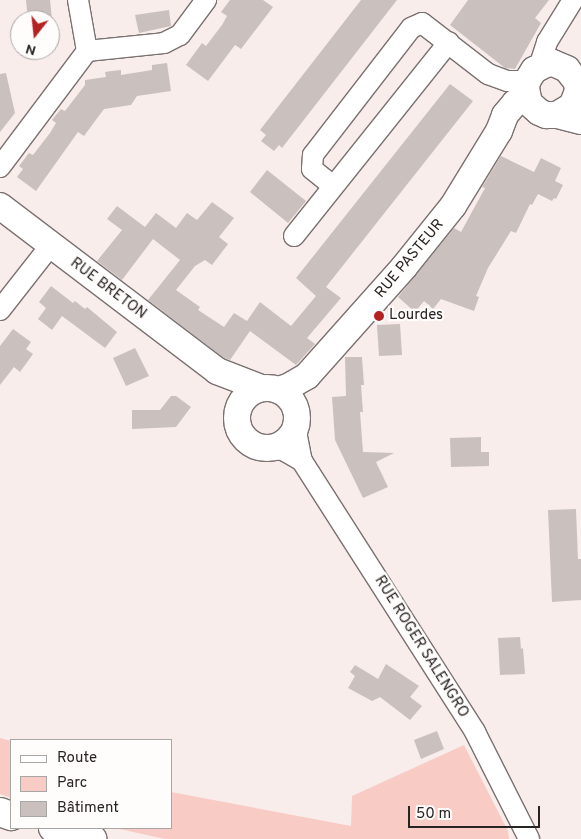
<!DOCTYPE html>
<html>
<head>
<meta charset="utf-8">
<style>
  body { margin:0 }
  #map { position:relative; width:581px; height:839px; overflow:hidden; background:#f8edeb; font-family:Overpass,sans-serif }
  div>[style] { position:absolute }
  .green>* { inset:0; background:#f9cbc5 }
  .building>* { inset:0; background:#cac0be }
  .roads { filter:drop-shadow(1px 0 #7a7170) drop-shadow(-1px 0 #7a7170) drop-shadow(0 1px #7a7170) drop-shadow(0 -1px #7a7170) }
  .minor>* { height:20px; margin:-10px; padding:0 10px; transform-origin:10px; border-radius:10px; background:#fff }
  .major>* { height:26px; margin:-13px; padding:0 13px; transform-origin:13px; border-radius:13px; background:#fff }
  .major>.ring { margin:-13px; padding:0; box-sizing:content-box; background:none; border:26px solid #fff; border-radius:50% }
  .highway>* { height:28px; margin:-14px; padding:0 14px; transform-origin:14px; border-radius:14px; background:#fff }
  .dots>* { width:14px; height:14px; translate:-50% -50%; box-sizing:border-box; border:2px solid #fffcfc; border-radius:50% }
  span { translate:-50% -50%; white-space:nowrap; text-align:center; line-height:1.15; -webkit-text-stroke:4.5px #fffcfc; paint-order:stroke }
  .street-label { font-size:15px; color:#282424 }
  .poi-label { font-size:15px; color:#282424 }
  .left { translate:0 -50%; text-align:left }
  .legend { position:absolute; left:10px; top:739px; width:162px; height:90px; box-sizing:border-box; background:#fffcfc; border:1px solid #a9a6a6; margin:0; padding:6px 9px; list-style:none; font-size:15px; color:#282424 }
  .legend li { display:flex; align-items:center; gap:10px; height:25px }
  .legend b { width:25px; border:1px solid #a9a6a6 }
  .north { position:absolute; left:10px; top:10px; width:50px; height:50px; box-sizing:border-box; background:#fffcfc; border:1px solid #a9a6a6; border-radius:50%; rotate:196deg; font-size:14px; font-weight:700; line-height:20px; text-align:center; color:#282424 }
  .north::after { content:''; display:block; margin:auto; width:18px; height:22px; background:#b32322; clip-path:polygon(50% 0,100% 100%,50% 72%,0 100%) }
  .scale { position:absolute; left:408px; top:806px; width:132px; height:22px; box-sizing:border-box; border:2px solid #282424; border-top:0; padding-left:6px; font-size:15px; line-height:18px; white-space:nowrap; color:#282424; -webkit-text-stroke:4px #fffcfc; paint-order:stroke }
</style>
</head>
<body>
<div id="map">
  <div class="green">
    <i style="clip-path:polygon(0 738px,11px 741px,11px 798px,0 794px)"></i>
    <i style="clip-path:polygon(464px 745px,508px 831px,509px 839px,165px 839px,115px 828px,171px 828px,171px 792px,351px 826px,352px 796px)"></i>
  </div>
  <div class="building">
    <i style="clip-path:polygon(26px 0,50px 0,52px 20px,28px 20px)"></i>
    <i style="clip-path:polygon(230px 0,263px 0,273px 7px,241px 49px,235px 45px,208px 81px,186px 65px,202px 43px,206px 46px,222px 25px,227px 16px,221px 12px)"></i>
    <i style="clip-path:polygon(361px 0,397px 0,282px 148px,279px 145px,274px 151px,261px 141px,266px 135px,260px 130px)"></i>
    <i style="clip-path:polygon(468px 0,549px 0,535px 18px,541px 23px,515px 69px,505px 68px,450px 25px)"></i>
    <i style="clip-path:polygon(169px 10px,171px 26px,139px 33px,135px 15px)"></i>
    <i style="clip-path:polygon(167px 63px,171px 91px,137px 96px,131px 105px,104px 109px,84px 136px,78px 132px,36px 191px,17px 177px,23px 169px,19px 166px,29px 153px,33px 155px,50px 133px,56px 123px,52px 120px,61px 109px,65px 111px,85px 85px,85px 80px,106px 77px,105px 72px,112px 71px,121px 70px,121px 75px,152px 70px,152px 65px)"></i>
    <i style="clip-path:polygon(6px 73px,15px 113px,0 132px,0 74px)"></i>
    <i style="clip-path:polygon(450px 84px,473px 101px,326px 287px,341px 298px,307px 338px,315px 344px,296px 365px,250px 331px,230px 360px,224px 358px,148px 300px,180px 260px,153px 239px,122px 280px,97px 261px,122px 230px,107px 219px,117px 206px,145px 227px,156px 213px,176px 228px,187px 213px,197px 220px,212px 202px,234px 218px,219px 237px,228px 244px,212px 265px,205px 260px,195px 266px,176px 290px,200px 307px,198px 310px,224px 327px,234px 313px,247px 321px,260px 302px,291px 326px,316px 296px,296px 278px)"></i>
    <i style="clip-path:polygon(501px 156px,534px 172px,541px 158px,561px 168px,555px 181px,563px 185px,556px 199px,554px 198px,552px 201px,538px 194px,532px 205px,530px 204px,516px 233px,511px 231px,488px 268px,476px 296px,479px 297px,474px 311px,441px 299px,433px 309px,424px 301px,415px 312px,398px 297px,454px 228px,461px 232px,485px 188px,482px 187px)"></i>
    <i style="clip-path:polygon(267px 170px,306px 201px,288px 223px,250px 192px)"></i>
    <i style="clip-path:polygon(51px 286px,73px 303px,75px 301px,85px 309px,87px 307px,117px 332px,105px 348px,62px 316px,52px 330px,38px 319px,46px 308px,39px 302px)"></i>
    <i style="clip-path:polygon(400px 324px,402px 355px,379px 356px,377px 325px)"></i>
    <i style="clip-path:polygon(13px 329px,31px 342px,26px 349px,33px 354px,20px 372px,14px 367px,0 385px,0 346px)"></i>
    <i style="clip-path:polygon(135px 348px,149px 376px,126px 386px,113px 358px)"></i>
    <i style="clip-path:polygon(345px 357px,362px 357px,364px 385px,361px 385px,363px 412px,360px 412px,363px 452px,394px 453px,376px 462px,388px 487px,363px 498px,335px 440px,332px 397px,346px 396px)"></i>
    <i style="clip-path:polygon(171px 396px,176px 396px,191px 407px,176px 427px,132px 429px,132px 410px,160px 410px)"></i>
    <i style="clip-path:polygon(481px 437px,481px 452px,489px 452px,489px 466px,451px 467px,450px 438px)"></i>
    <i style="clip-path:polygon(576px 509px,578px 559px,581px 559px,581px 600px,552px 602px,548px 510px)"></i>
    <i style="clip-path:polygon(520px 637px,521px 649px,523px 648px,525px 674px,500px 675px,498px 638px)"></i>
    <i style="clip-path:polygon(386px 664px,419px 686px,410px 697px,422px 706px,410px 720px,380px 697px,372px 701px,348px 688px,355px 676px,350px 672px,355px 665px,378px 679px)"></i>
    <i style="clip-path:polygon(437px 731px,444px 749px,421px 759px,414px 740px)"></i>
  </div>
  <div class="roads">
    <div class="minor">
      <i style="left:78px;top:0;width:52px;rotate:80deg"></i>
      <i style="left:539px;top:67px;width:26px;rotate:-72deg"></i>
      <i style="left:547px;top:42px;width:49px;rotate:-58.2deg"></i>
      <i style="left:0;top:167px;width:145px;rotate:-53.1deg"></i>
      <i style="left:87px;top:51px;width:77px;rotate:-5.9deg"></i>
      <i style="left:164px;top:43px;width:18px;rotate:-27deg"></i>
      <i style="left:180px;top:35px;width:44px;rotate:-53.4deg"></i>
      <i style="left:333px;top:186px;width:27px;rotate:-141deg"></i>
      <i style="left:312px;top:169px;width:14px;rotate:-86deg"></i>
      <i style="left:313px;top:155px;width:160px;rotate:-52.3deg"></i>
      <i style="left:411px;top:28px;width:12px;rotate:-24deg"></i>
      <i style="left:422px;top:23px;width:83px;rotate:37.7deg"></i>
      <i style="left:488px;top:74px;width:20px;rotate:20deg"></i>
      <i style="left:507px;top:81px;width:20px"></i>
      <i style="left:294px;top:236px;width:248px;rotate:-51.4deg"></i>
      <i style="left:0;top:310px;width:83px;rotate:-51.9deg"></i>
      <i style="left:295px;top:426px;width:36px;rotate:79deg"></i>
      <i style="left:302px;top:461px;width:322px;rotate:57.4deg"></i>
      <i style="left:475px;top:732px;width:120px;rotate:63.2deg"></i>
      <i style="left:271px;top:447px;width:15px;rotate:16deg"></i>
      <i style="left:285px;top:451px;width:20px;rotate:30deg"></i>
    </div>
    <div class="major">
      <i style="left:557px;top:115px;width:17px;rotate:-31deg"></i>
      <i style="left:572px;top:106px;width:16px;rotate:-68deg"></i>
      <i style="left:578px;top:91px;width:9px;rotate:-96deg"></i>
      <i style="left:577px;top:82px;width:16px;rotate:-128deg"></i>
      <i style="left:567px;top:69px;width:15px;rotate:-157deg"></i>
      <i style="left:553px;top:63px;width:7px;rotate:172deg"></i>
      <i style="left:546px;top:64px;width:13px;rotate:153deg"></i>
      <i style="left:534px;top:70px;width:13px;rotate:122deg"></i>
      <i style="left:527px;top:81px;width:7px;rotate:98deg"></i>
      <i style="left:526px;top:88px;width:15px;rotate:79deg"></i>
      <i style="left:529px;top:103px;width:13px;rotate:42deg"></i>
      <i style="left:539px;top:112px;width:8px;rotate:23deg"></i>
      <i style="left:546px;top:115px;width:11px"></i>
      <i style="left:557px;top:115px;width:25px;rotate:14deg"></i>
      <i style="left:0;top:206px;width:273px;rotate:37.2deg"></i>
      <i style="left:217px;top:371px;width:47px;rotate:21.1deg"></i>
      <i class="ring" style="left:237px;top:388px;width:34px;height:34px"></i>
      <i style="left:278px;top:390px;width:10px;rotate:-17deg"></i>
      <i style="left:288px;top:387px;width:22px;rotate:-30deg"></i>
      <i style="left:307px;top:376px;width:146px;rotate:-48.3deg"></i>
      <i style="left:404px;top:267px;width:78px;rotate:-51.2deg"></i>
      <i style="left:453px;top:206px;width:88px;rotate:-58.5deg"></i>
      <i style="left:499px;top:131px;width:17px;rotate:-69deg"></i>
      <i style="left:505px;top:115px;width:16px;rotate:-50deg"></i>
      <i style="left:515px;top:103px;width:13px;rotate:-32deg"></i>
    </div>
    <div class="highway">
      <i style="left:0;top:812px;width:12px;rotate:20deg"></i>
      <i style="left:53px;top:828px;width:41px;rotate:15.8deg"></i>
    </div>
  </div>
  <div class="dots">
    <i style="left:379px;top:316px;background:#b32322"></i>
  </div>
  <div class="street-label">
    <span style="left:410px;top:259px;rotate:-50deg">RUE PASTEUR</span>
    <span style="left:108px;top:289px;rotate:37deg">RUE BRETON</span>
    <span style="left:421px;top:647px;rotate:58deg">RUE ROGER SALENGRO</span>
  </div>
  <div class="poi-label">
    <span class="left" style="left:389px;top:316px">Lourdes</span>
  </div>
  <ul class="legend">
  <li><b style="height:6px;background:#fff"></b>Route</li>
  <li><b style="height:14px;background:#f9cbc5"></b>Parc</li>
  <li><b style="height:14px;background:#cac0be"></b>Bâtiment</li>
  </ul>
  <div class="north">N</div>
  <div class="scale">50 m</div>
</div>
</body>
</html>
